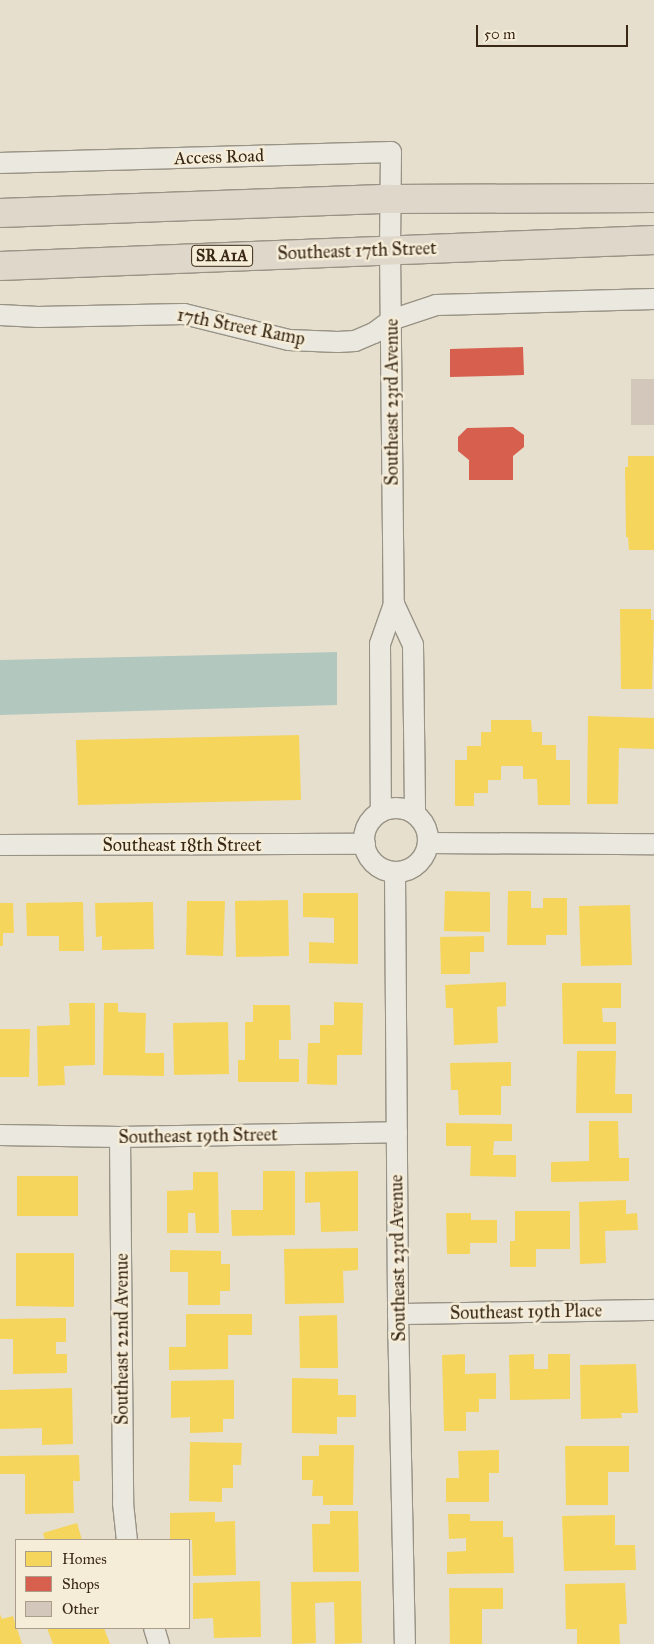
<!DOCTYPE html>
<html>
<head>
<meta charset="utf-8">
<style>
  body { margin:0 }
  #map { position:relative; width:654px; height:1644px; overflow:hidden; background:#e6dfce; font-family:"IM FELL Great Primer",serif }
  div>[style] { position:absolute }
  .water>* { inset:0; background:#b2c8be }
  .homes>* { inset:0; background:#f6d55c }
  .shops>* { inset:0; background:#d6604d }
  .building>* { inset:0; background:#d3c6bb }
  .roads { filter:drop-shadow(1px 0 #999386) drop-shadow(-1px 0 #999386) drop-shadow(0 1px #999386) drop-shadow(0 -1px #999386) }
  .minor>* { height:20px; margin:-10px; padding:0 10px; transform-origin:10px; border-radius:10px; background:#ebe8df }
  .minor>.ring { margin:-10px; padding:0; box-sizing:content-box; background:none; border:20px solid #ebe8df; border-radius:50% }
  .primary>* { height:28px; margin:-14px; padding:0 14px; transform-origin:14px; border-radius:14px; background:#ded7ca }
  span { translate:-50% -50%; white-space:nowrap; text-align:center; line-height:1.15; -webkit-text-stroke:5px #f6edd8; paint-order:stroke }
  .shield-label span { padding:1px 4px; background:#f6edd8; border:1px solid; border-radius:4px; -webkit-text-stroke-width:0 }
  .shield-label { font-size:16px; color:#382814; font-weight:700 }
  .street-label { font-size:18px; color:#382814 }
  .legend { position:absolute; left:15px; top:1539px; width:175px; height:90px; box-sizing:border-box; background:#f6edd8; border:1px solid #aa9e8a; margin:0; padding:6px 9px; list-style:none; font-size:15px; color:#382814 }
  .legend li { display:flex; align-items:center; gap:10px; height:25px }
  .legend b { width:25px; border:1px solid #aa9e8a }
  .scale { position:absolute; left:476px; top:25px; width:152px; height:22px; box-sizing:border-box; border:2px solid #382814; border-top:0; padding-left:6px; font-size:15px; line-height:18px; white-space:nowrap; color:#382814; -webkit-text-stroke:4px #f6edd8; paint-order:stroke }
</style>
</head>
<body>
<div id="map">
  <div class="water">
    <i style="clip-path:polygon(337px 652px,337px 705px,0 715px,0 660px)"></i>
  </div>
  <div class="homes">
    <i style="clip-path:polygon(628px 456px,654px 456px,654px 550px,629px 550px,628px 537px,626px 537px,625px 467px,628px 467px)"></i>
    <i style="clip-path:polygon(620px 609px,651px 609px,651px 620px,654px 620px,652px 689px,621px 689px)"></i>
    <i style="clip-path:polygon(588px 716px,654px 718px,654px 749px,619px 748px,618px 804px,587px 804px)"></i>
    <i style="clip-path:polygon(491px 720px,531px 720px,532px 732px,542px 732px,542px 745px,556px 745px,556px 760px,570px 760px,570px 805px,538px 805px,537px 779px,523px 779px,523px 766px,501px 766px,501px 780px,488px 780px,488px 793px,474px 793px,474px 806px,455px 806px,455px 760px,467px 760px,467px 746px,481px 746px,481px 732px,491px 732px)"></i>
    <i style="clip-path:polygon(299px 735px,301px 800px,78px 805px,76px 740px)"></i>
    <i style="clip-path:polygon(445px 891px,490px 892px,490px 932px,444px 931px)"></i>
    <i style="clip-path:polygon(508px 891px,531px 891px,531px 908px,543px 908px,543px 898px,567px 898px,567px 935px,546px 935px,546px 945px,507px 945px)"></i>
    <i style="clip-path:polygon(303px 893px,358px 893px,358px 964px,309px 963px,309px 942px,334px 943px,334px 918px,303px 917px)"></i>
    <i style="clip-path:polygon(288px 900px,289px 956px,236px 957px,235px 901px)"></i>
    <i style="clip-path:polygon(187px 901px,225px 901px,223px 956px,186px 955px)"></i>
    <i style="clip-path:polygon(83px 902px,84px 951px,59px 951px,59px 936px,27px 936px,26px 903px)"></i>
    <i style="clip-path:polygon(153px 902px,154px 949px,102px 950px,102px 936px,96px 937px,95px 903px)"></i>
    <i style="clip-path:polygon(0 903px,13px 903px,14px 933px,3px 933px,3px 946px,0 946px)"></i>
    <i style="clip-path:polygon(630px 905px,632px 965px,581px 966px,579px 906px)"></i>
    <i style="clip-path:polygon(484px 936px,484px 952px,470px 952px,470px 974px,441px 974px,440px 937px)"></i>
    <i style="clip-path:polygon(506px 982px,506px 1006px,497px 1007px,498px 1043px,454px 1045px,453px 1008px,446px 1008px,445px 985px)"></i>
    <i style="clip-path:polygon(562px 983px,621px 983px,621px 1008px,602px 1008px,603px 1022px,616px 1022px,616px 1044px,563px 1044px)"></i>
    <i style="clip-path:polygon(334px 1002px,363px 1003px,362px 1055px,337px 1055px,337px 1085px,307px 1084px,308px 1043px,320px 1043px,320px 1025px,334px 1025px)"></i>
    <i style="clip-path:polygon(69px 1003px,95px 1003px,95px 1065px,64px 1066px,65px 1085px,38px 1086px,37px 1026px,70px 1025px)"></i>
    <i style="clip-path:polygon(104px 1003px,118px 1003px,118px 1012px,146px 1013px,145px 1053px,164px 1053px,164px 1076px,103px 1075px)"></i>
    <i style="clip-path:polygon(253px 1005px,290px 1005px,291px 1040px,279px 1040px,279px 1059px,299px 1059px,299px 1082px,238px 1082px,238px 1060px,245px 1060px,245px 1022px,253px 1022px)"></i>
    <i style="clip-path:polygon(228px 1022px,229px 1074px,174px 1075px,173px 1023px)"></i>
    <i style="clip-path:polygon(0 1029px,30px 1029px,29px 1077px,0 1077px)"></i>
    <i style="clip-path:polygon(577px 1051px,616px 1051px,615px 1094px,632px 1094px,632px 1113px,576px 1113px)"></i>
    <i style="clip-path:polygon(511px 1062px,511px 1086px,501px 1086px,501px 1115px,459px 1115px,458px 1090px,451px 1090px,450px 1063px)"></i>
    <i style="clip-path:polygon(589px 1121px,618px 1121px,619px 1158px,629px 1158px,629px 1181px,551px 1182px,551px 1162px,589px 1161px)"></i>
    <i style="clip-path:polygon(446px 1123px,512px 1124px,512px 1141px,494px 1141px,493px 1155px,516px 1155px,516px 1177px,470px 1176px,471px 1146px,446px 1146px)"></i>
    <i style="clip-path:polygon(263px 1171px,295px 1171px,295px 1235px,232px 1236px,231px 1210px,263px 1210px)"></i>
    <i style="clip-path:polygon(358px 1171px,358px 1231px,321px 1232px,320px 1202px,305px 1203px,305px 1172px)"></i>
    <i style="clip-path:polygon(193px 1172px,218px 1172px,219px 1233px,196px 1233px,195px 1213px,188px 1213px,188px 1233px,167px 1233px,167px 1191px,193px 1190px)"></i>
    <i style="clip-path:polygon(17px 1176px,78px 1176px,78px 1216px,17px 1216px)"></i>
    <i style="clip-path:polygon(626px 1200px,626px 1214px,637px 1213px,638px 1230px,605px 1231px,606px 1263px,580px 1264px,579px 1202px)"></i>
    <i style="clip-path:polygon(515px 1211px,570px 1211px,570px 1249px,536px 1249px,536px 1267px,510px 1267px,510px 1241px,515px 1241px)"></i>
    <i style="clip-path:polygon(446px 1213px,471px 1213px,471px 1220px,497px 1220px,497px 1243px,470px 1243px,470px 1254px,447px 1254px)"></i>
    <i style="clip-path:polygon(358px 1248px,358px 1270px,343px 1271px,344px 1303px,285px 1304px,284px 1249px)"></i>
    <i style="clip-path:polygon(170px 1250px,221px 1251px,221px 1264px,230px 1264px,230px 1291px,220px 1291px,220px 1305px,188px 1305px,188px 1272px,170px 1272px)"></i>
    <i style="clip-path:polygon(16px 1253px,74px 1253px,74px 1307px,16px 1306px)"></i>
    <i style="clip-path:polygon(186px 1314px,252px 1314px,252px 1335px,228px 1335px,228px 1369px,169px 1370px,169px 1347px,186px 1347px)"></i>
    <i style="clip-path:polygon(337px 1315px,338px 1368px,300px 1368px,299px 1316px)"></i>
    <i style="clip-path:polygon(66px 1318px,66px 1342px,56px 1342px,56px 1354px,67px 1354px,67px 1373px,13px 1374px,13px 1339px,0 1339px,0 1319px)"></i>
    <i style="clip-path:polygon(465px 1354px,465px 1374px,496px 1373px,496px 1399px,479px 1399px,479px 1412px,466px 1412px,466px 1431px,444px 1431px,442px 1355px)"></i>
    <i style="clip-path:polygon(534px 1354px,534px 1369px,548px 1369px,548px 1354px,570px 1354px,570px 1399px,510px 1400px,509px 1355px)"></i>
    <i style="clip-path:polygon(636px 1364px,638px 1413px,621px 1413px,622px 1418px,581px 1419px,580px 1365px)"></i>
    <i style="clip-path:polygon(292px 1378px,338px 1379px,338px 1395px,356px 1395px,356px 1417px,337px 1417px,337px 1434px,292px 1433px)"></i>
    <i style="clip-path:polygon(234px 1380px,234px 1419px,223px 1419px,223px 1432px,190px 1433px,190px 1417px,171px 1418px,171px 1381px)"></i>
    <i style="clip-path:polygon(72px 1388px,73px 1444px,42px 1445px,42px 1428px,0 1429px,0 1390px)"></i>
    <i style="clip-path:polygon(190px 1442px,242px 1443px,241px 1465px,233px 1465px,233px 1488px,222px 1488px,222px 1502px,189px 1501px)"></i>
    <i style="clip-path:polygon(319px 1445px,354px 1445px,353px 1505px,323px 1505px,323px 1496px,312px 1496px,313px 1480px,302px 1480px,302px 1456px,319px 1456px)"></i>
    <i style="clip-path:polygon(565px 1446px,629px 1446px,629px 1472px,608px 1472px,608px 1505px,566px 1505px)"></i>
    <i style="clip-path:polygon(499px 1450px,499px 1473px,489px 1473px,489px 1502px,446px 1502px,446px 1478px,459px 1478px,458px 1451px)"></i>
    <i style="clip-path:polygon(79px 1455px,80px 1481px,73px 1481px,74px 1513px,25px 1514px,25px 1474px,0 1474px,0 1456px)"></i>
    <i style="clip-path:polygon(330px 1511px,358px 1511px,359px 1572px,313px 1572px,312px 1524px,330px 1524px)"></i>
    <i style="clip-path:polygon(215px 1512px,215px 1522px,235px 1521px,236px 1575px,193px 1576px,192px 1540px,170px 1540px,170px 1513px)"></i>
    <i style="clip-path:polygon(448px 1514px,470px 1514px,470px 1521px,503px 1521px,503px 1537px,513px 1537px,514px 1573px,447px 1574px,447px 1552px,466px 1551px,466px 1538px,449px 1539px)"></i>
    <i style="clip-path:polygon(615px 1515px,615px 1545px,635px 1545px,636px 1570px,564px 1571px,562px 1516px)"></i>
    <i style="clip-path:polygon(77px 1523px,82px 1540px,45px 1540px,43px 1533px)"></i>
    <i style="clip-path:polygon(260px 1581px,261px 1637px,214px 1638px,213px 1618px,193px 1619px,193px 1583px)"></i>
    <i style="clip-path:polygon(361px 1581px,362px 1643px,335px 1644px,334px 1602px,315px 1603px,316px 1643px,292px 1644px,291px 1582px)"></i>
    <i style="clip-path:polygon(625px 1583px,627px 1624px,619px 1624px,620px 1644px,577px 1644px,577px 1629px,566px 1629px,565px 1584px)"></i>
    <i style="clip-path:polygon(449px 1588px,503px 1588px,503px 1609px,482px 1609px,482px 1644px,450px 1644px)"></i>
    <i style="clip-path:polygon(0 1614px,2px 1619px,13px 1616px,22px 1644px,0 1644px)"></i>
    <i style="clip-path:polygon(47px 1628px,104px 1628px,110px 1644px,53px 1644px)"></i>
  </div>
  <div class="shops">
    <i style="clip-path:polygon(523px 347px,524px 375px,450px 377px,450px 349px)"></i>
    <i style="clip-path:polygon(513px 427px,524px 435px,524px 447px,513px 456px,513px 480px,469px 480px,469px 460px,458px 451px,458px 437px,467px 428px)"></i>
  </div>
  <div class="building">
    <i style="clip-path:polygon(631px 379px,654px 379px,654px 425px,631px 425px)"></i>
  </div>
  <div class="roads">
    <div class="minor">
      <i style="left:0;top:163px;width:391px;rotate:-1.6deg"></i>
      <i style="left:391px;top:152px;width:97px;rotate:90.6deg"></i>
      <i style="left:390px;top:249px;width:355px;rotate:89.4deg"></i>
      <i style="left:394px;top:604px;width:42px;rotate:109.3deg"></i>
      <i style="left:380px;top:644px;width:168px;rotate:89.7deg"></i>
      <i style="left:0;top:315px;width:38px;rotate:3deg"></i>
      <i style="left:38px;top:317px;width:146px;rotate:-1.2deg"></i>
      <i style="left:184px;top:314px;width:108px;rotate:13.9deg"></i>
      <i style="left:289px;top:340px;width:49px;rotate:2.3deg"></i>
      <i style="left:338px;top:342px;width:17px;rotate:-3deg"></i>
      <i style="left:355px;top:341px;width:21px;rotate:-23deg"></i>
      <i style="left:374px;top:333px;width:21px;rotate:-37deg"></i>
      <i style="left:391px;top:320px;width:47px;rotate:-18.4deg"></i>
      <i style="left:436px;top:305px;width:218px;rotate:-1.6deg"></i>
      <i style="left:394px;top:604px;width:45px;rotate:65.1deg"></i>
      <i style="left:413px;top:645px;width:169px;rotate:89.3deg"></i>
      <i class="ring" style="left:364px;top:808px;width:44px;height:44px"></i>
      <i style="left:429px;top:843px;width:225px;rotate:0.3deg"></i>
      <i style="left:0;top:845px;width:365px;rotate:-0.2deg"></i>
      <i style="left:395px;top:872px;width:442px;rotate:89.6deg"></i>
      <i style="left:398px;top:1314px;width:330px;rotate:88.8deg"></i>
      <i style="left:0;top:1135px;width:120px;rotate:1deg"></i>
      <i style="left:120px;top:1137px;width:277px;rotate:-1deg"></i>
      <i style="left:120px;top:1137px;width:366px;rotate:89.5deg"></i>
      <i style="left:123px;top:1503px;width:37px;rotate:84deg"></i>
      <i style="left:398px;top:1314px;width:256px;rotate:-0.9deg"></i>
      <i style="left:154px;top:1628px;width:17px;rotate:73deg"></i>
    </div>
    <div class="primary">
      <i style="left:0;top:213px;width:389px;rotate:-2.1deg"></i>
      <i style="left:389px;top:199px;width:265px;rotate:-0.2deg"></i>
      <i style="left:0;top:266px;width:655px;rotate:-2.28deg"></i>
    </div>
  </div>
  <div class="shield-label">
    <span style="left:222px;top:256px">SR A1A</span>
  </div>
  <div class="street-label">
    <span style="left:219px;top:157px;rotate:-2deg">Access Road</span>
    <span style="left:357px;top:251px;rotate:-2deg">Southeast 17th Street</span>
    <span style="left:241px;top:327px;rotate:11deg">17th Street Ramp</span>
    <span style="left:392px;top:402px;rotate:-90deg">Southeast 23rd Avenue</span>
    <span style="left:182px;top:845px">Southeast 18th Street</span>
    <span style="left:198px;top:1136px;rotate:-1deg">Southeast 19th Street</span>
    <span style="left:398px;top:1258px;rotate:-91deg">Southeast 23rd Avenue</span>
    <span style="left:526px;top:1312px;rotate:-1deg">Southeast 19th Place</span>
    <span style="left:122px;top:1339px;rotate:-90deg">Southeast 22nd Avenue</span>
  </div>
  <ul class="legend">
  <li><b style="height:14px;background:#f6d55c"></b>Homes</li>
  <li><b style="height:14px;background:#d6604d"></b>Shops</li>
  <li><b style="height:14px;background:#d3c6bb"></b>Other</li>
  </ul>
  <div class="scale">50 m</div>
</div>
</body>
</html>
